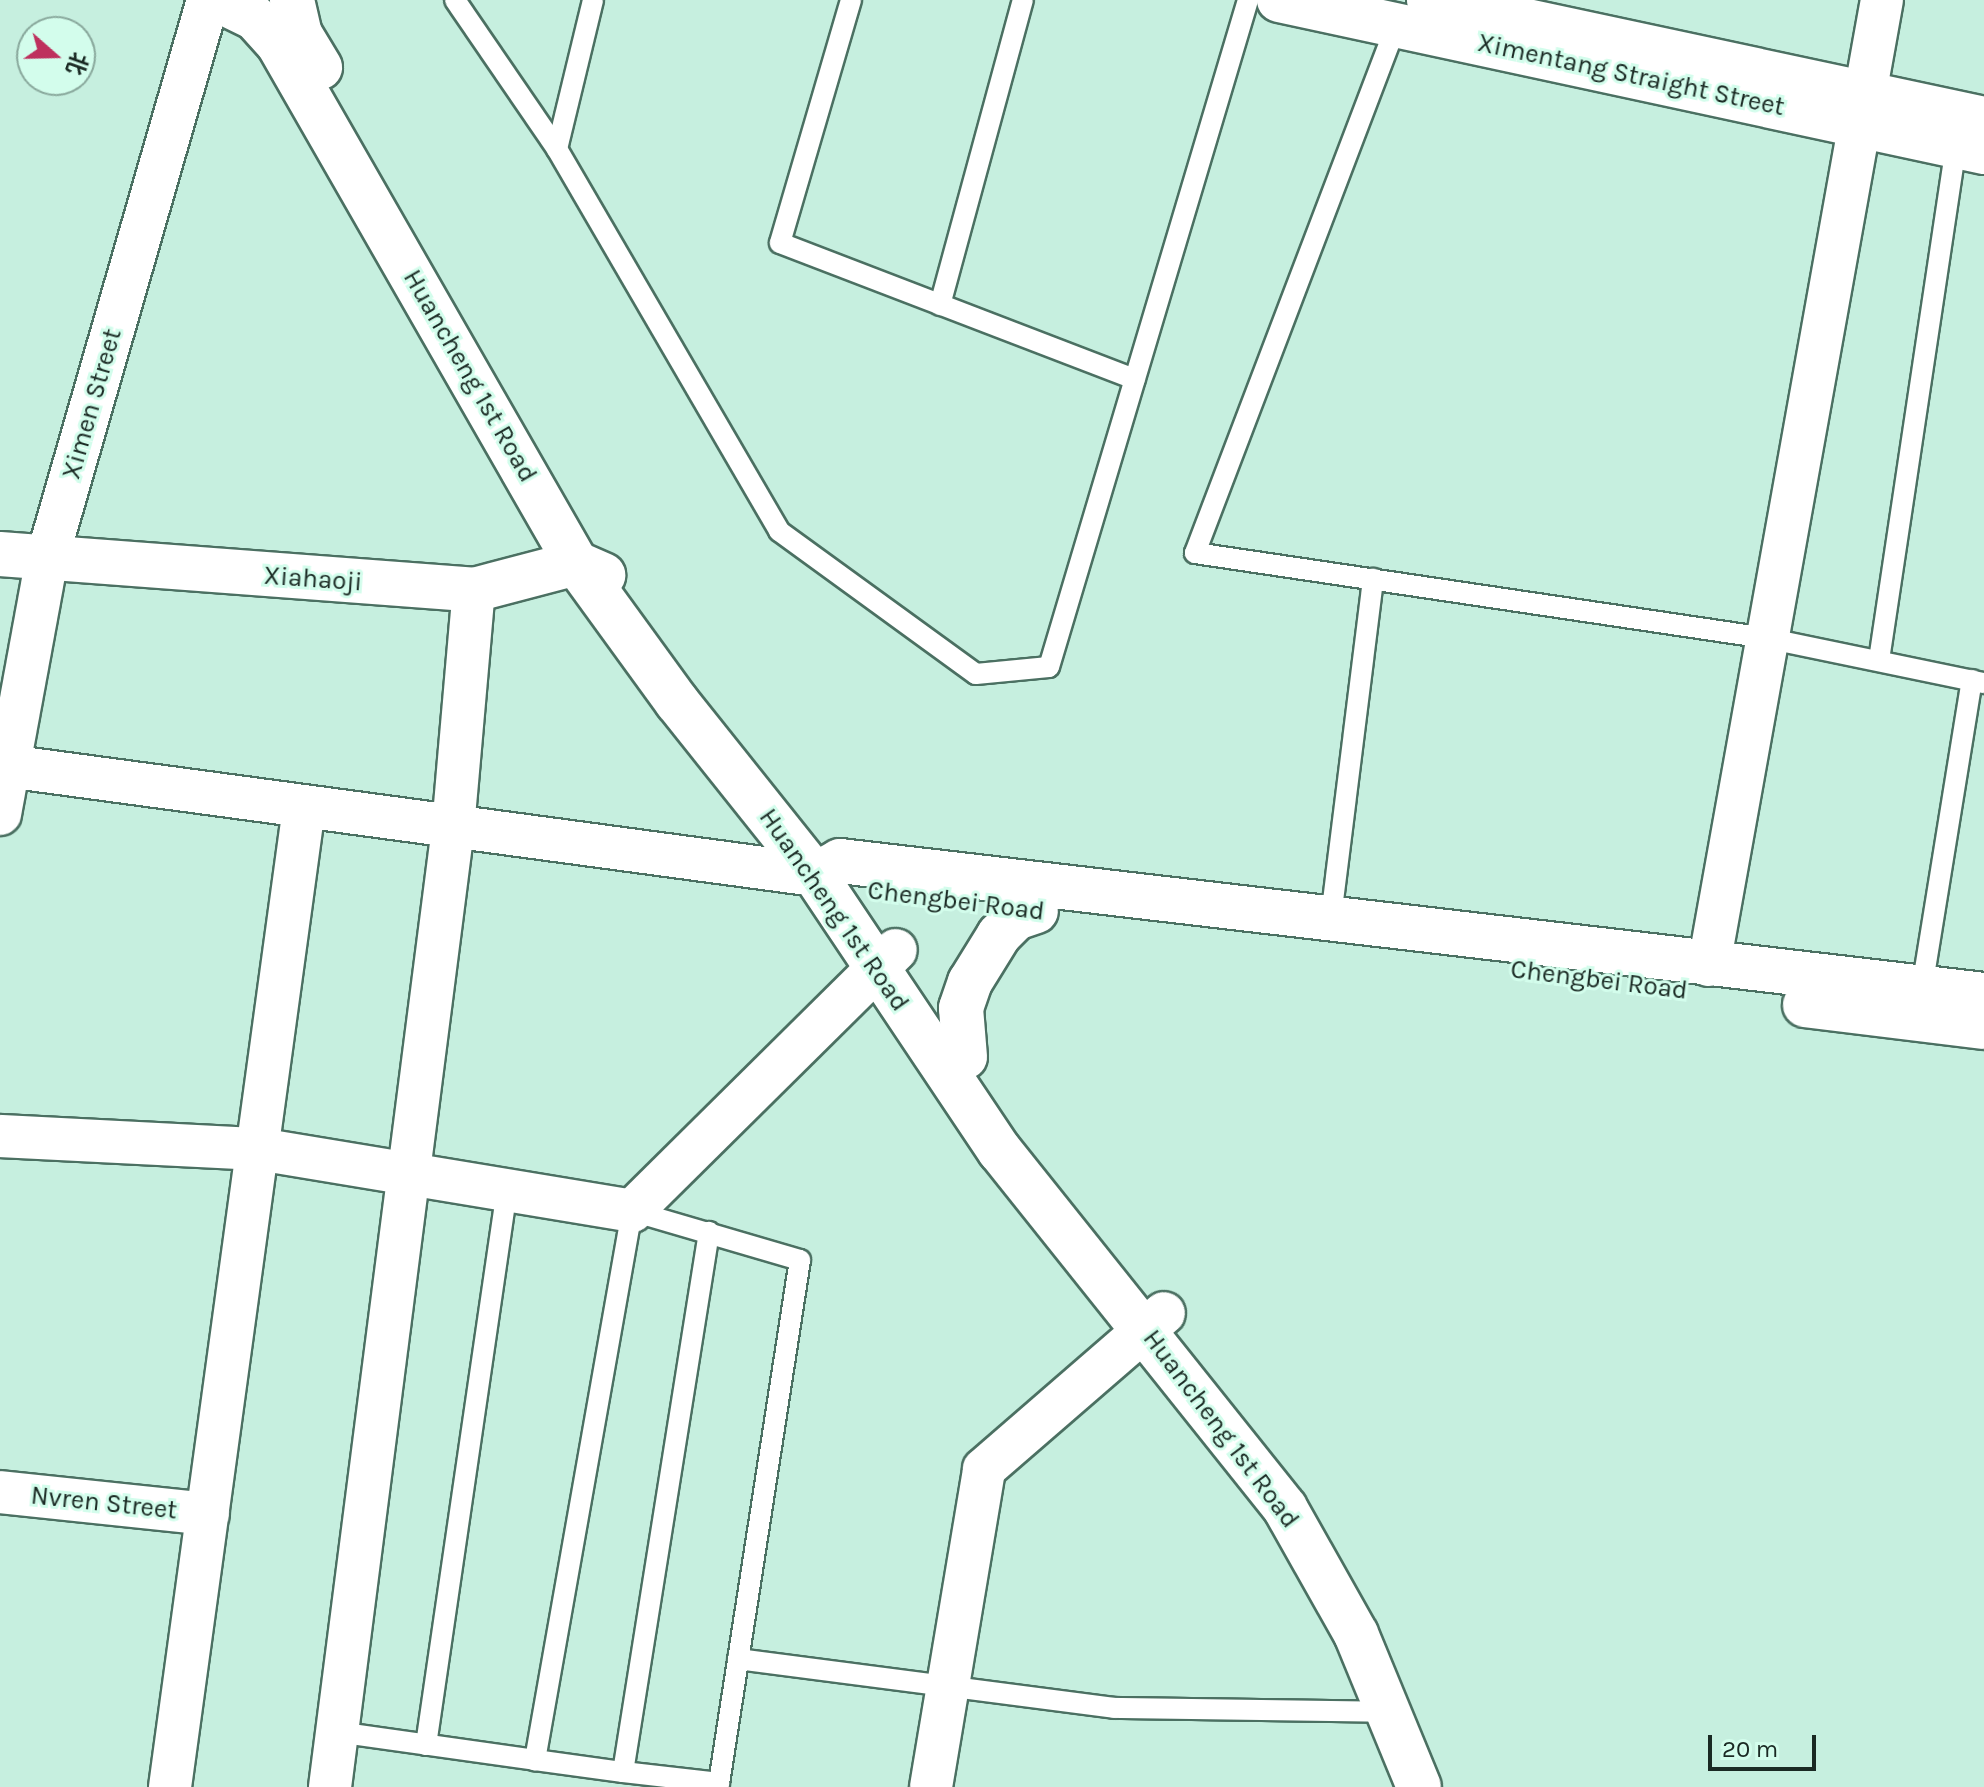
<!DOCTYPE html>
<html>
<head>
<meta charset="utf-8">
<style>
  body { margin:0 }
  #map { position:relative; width:1984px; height:1787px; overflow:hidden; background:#c6efdf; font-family:Karla,"Noto Sans SC",sans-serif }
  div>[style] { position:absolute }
  .roads { filter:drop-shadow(2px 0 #4b7062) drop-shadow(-2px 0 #4b7062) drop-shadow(0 2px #4b7062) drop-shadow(0 -2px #4b7062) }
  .lane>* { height:20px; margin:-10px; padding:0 10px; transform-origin:10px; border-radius:10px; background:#fff }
  .street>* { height:42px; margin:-21px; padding:0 21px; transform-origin:21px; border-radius:21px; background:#fff }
  .secondary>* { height:44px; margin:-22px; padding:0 22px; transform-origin:22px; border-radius:22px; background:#fff }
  span { translate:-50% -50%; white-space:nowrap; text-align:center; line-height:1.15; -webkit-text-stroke:6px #d3fdec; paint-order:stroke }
  .street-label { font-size:26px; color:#1a2923 }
  .north { position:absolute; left:16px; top:16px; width:80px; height:80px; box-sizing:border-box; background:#d3fdec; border:2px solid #89a89c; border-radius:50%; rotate:110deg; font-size:22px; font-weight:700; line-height:32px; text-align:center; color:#1a2923 }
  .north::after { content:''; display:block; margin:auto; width:28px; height:36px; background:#be305d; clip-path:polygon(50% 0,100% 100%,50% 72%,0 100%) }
  .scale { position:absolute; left:1708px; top:1735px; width:108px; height:36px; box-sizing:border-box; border:4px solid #1a2923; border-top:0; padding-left:10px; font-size:24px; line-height:28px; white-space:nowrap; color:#1a2923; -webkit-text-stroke:6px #d3fdec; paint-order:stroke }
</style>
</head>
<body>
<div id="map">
  <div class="roads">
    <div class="lane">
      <i style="left:455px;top:0;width:181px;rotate:55.6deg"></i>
      <i style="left:557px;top:149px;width:442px;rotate:59.8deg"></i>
      <i style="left:779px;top:531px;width:243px;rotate:36deg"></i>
      <i style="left:976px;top:674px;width:73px;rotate:-5.5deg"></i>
      <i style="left:1049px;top:667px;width:696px;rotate:-73.39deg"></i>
      <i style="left:851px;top:0;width:253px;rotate:106.3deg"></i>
      <i style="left:780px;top:243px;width:380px;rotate:21deg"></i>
      <i style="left:1396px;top:26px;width:564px;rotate:110.88deg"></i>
      <i style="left:1195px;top:553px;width:577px;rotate:8.47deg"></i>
      <i style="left:1766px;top:638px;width:223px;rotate:11.7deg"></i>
      <i style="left:557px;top:149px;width:153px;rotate:-76.4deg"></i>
      <i style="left:940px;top:305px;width:316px;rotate:-74.8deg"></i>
      <i style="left:1879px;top:660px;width:520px;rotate:-81.48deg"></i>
      <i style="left:1331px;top:917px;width:341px;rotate:-82.9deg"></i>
      <i style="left:1922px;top:988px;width:312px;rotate:-80.8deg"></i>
      <i style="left:738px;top:1659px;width:379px;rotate:7.4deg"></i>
      <i style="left:1114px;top:1708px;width:277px;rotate:0.8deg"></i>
      <i style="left:337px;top:1732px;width:200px;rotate:8deg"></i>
      <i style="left:535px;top:1760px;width:89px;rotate:7.8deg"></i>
      <i style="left:623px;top:1772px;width:97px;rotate:6.5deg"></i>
      <i style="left:719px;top:1783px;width:529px;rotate:-81.2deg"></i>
      <i style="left:800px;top:1260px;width:175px;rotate:-163.7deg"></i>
      <i style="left:632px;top:1211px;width:558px;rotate:100.02deg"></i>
      <i style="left:426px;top:1745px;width:561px;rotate:-81.7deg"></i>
      <i style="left:623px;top:1772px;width:547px;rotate:-80.95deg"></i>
    </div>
    <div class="street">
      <i style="left:0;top:765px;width:822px;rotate:7.69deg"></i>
      <i style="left:0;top:814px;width:259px;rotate:-79.6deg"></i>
      <i style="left:47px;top:559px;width:582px;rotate:-73.93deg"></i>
      <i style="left:1709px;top:965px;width:980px;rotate:-79.84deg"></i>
      <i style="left:0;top:1136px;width:258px;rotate:2.9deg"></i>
      <i style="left:258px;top:1149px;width:379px;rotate:9.4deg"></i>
      <i style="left:632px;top:1211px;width:371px;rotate:-44.7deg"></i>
      <i style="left:0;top:1492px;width:209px;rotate:6deg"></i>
      <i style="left:170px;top:1787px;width:988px;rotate:-82.21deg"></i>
      <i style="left:330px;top:1787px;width:967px;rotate:-82.69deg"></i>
      <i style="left:453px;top:828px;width:239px;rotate:-85deg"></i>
      <i style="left:931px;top:1787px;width:322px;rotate:-80.5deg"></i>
      <i style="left:984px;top:1469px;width:238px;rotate:-40.9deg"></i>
    </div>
    <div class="secondary">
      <i style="left:218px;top:0;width:41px;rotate:25.9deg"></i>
      <i style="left:255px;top:18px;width:36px;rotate:48deg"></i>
      <i style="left:279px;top:45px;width:597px;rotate:60.17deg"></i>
      <i style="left:576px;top:563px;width:172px;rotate:54deg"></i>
      <i style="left:677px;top:702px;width:221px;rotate:51.4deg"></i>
      <i style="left:815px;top:875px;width:332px;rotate:56.2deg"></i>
      <i style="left:1000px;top:1151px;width:457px;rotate:51.4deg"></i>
      <i style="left:1285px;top:1508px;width:145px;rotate:60.6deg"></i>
      <i style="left:1356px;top:1634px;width:165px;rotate:67.6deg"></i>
      <i style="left:292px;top:0;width:35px;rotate:77deg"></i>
      <i style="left:300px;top:34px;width:39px;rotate:59deg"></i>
      <i style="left:1279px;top:0;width:721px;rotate:12.17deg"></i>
      <i style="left:1429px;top:0;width:568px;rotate:12.1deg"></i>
      <i style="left:0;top:554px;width:475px;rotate:4.3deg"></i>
      <i style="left:474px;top:590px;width:106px;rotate:-14.8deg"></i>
      <i style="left:576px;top:563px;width:30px;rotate:24deg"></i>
      <i style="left:815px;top:875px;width:29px;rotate:-29deg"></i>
      <i style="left:840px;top:861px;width:1152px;rotate:6.68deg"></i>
      <i style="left:1805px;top:1005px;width:180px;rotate:7deg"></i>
      <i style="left:965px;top:1057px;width:49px;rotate:-94.7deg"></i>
      <i style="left:961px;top:1008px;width:28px;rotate:-71deg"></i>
      <i style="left:970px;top:982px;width:55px;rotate:-58.3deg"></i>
      <i style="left:999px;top:935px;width:24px;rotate:-45deg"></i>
      <i style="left:1016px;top:918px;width:21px;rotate:-19deg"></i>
    </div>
  </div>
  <div class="street-label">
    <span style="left:1631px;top:75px;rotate:12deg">Ximentang Straight Street</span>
    <span style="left:470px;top:376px;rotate:60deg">Huancheng 1st Road</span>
    <span style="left:92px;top:404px;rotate:-74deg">Ximen Street</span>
    <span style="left:313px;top:579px;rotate:4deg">Xiahaoji</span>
    <span style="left:956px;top:901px;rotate:7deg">Chengbei Road</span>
    <span style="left:834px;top:910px;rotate:55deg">Huancheng 1st Road</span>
    <span style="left:1599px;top:980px;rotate:7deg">Chengbei Road</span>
    <span style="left:1221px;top:1429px;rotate:53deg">Huancheng 1st Road</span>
    <span style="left:104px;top:1503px;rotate:6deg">Nvren Street</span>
  </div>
  <div class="north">北</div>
  <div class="scale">20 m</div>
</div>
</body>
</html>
